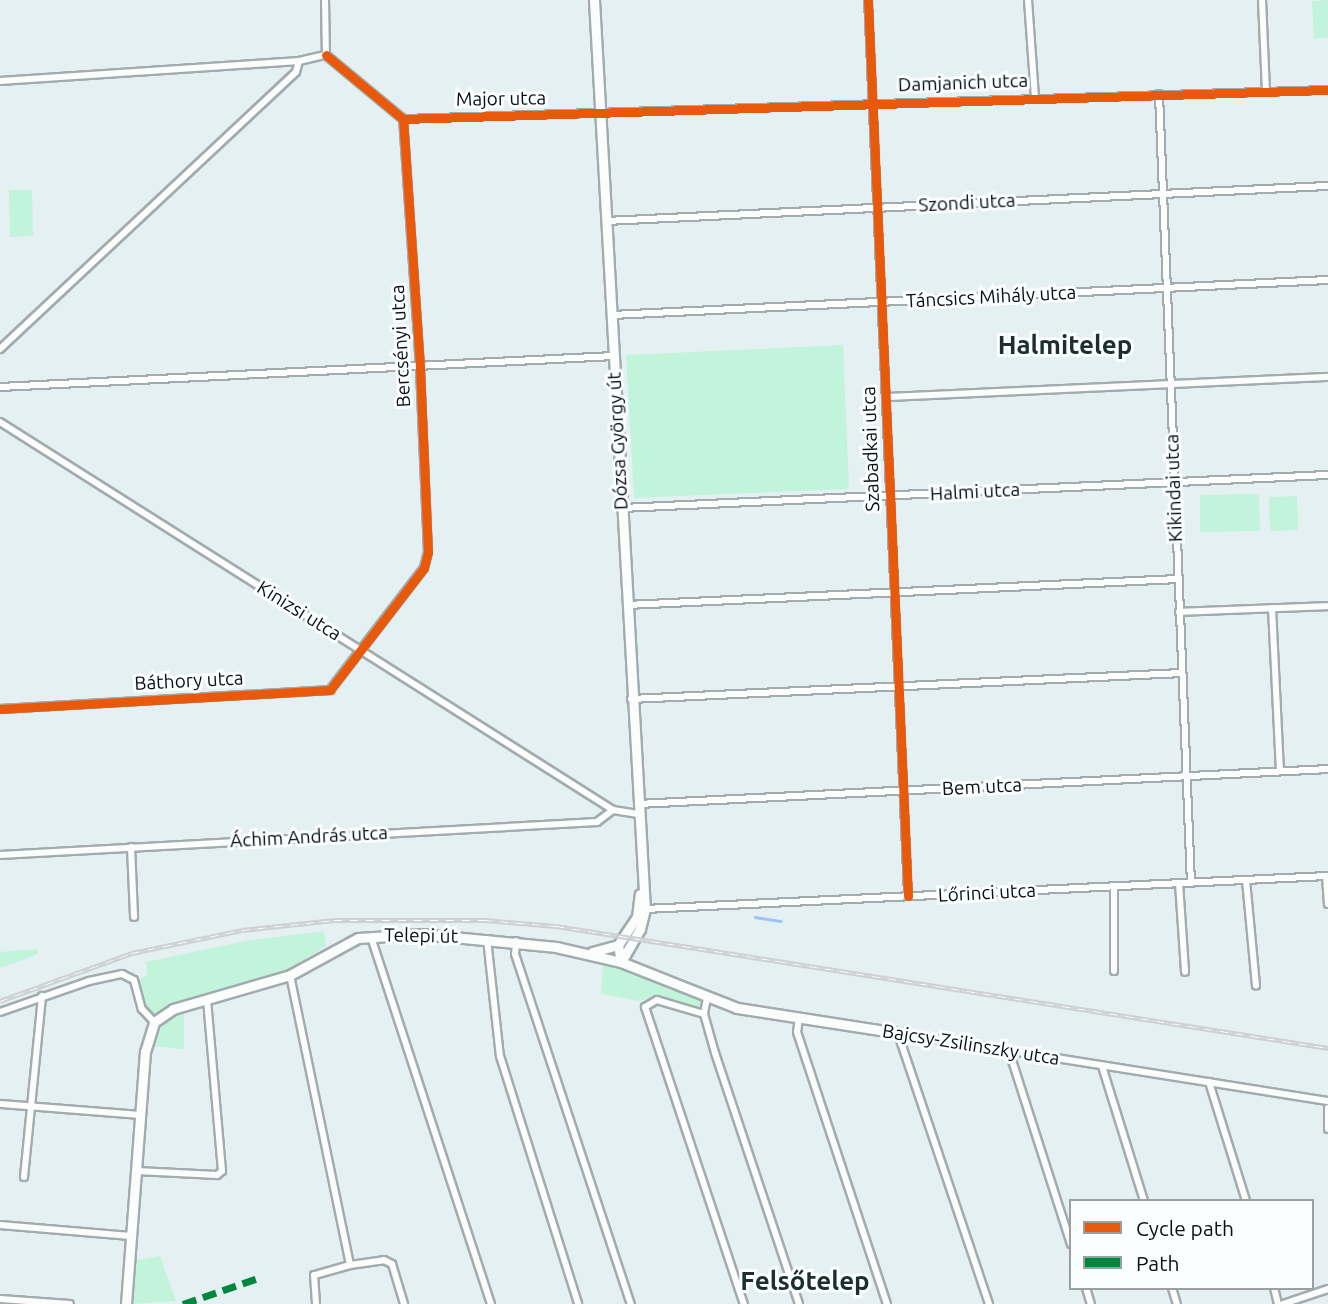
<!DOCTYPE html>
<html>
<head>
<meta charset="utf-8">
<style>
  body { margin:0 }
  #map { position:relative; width:1328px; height:1304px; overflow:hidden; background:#e5f0f2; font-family:Ubuntu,sans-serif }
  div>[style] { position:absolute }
  .green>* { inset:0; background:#c2f4db }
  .stream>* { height:2.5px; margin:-1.25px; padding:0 1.25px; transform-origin:1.25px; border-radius:1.25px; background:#98c5f6 }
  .roads { filter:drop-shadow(2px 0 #a2abad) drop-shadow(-2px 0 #a2abad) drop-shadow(0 2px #a2abad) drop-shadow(0 -2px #a2abad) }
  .street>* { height:6px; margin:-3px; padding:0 3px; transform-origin:3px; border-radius:3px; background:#fbfdfd }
  .secondary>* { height:9px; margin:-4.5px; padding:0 4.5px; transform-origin:4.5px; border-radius:4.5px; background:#fbfdfd }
  .rail>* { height:5px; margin-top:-2.5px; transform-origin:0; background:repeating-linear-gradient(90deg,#fafeff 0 8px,#cdd1d1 0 16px); box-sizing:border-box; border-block:2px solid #cdd1d1 }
  .quiet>* { height:7px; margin-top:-3.5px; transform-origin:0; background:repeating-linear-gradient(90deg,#00873e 0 14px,transparent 0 21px) }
  .cycleway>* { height:9px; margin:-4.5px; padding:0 4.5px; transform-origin:4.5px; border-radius:4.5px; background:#e8590c }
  span { translate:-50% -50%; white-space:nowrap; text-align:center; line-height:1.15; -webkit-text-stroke:6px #fafeff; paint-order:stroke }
  .street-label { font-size:19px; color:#0a1112 }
  .district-label { font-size:26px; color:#1d2e30; font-weight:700 }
  .legend { position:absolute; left:1069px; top:1199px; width:245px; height:91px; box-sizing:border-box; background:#fafeff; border:2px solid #9a9fa0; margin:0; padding:9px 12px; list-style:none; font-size:21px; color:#0a1112 }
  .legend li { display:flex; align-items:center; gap:14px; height:35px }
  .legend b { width:35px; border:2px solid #9a9fa0 }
</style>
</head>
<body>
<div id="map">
  <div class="green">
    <i style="clip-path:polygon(1328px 0,1328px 38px,1314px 39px,1312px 1px)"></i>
    <i style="clip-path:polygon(9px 190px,32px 190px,33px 236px,10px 237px)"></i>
    <i style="clip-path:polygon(843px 345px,849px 489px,634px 498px,626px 355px)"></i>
    <i style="clip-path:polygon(1259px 494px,1260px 531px,1200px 532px,1200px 495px)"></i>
    <i style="clip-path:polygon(1297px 496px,1298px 530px,1270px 531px,1269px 497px)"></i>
    <i style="clip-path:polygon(324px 931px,326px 946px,283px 972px,154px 1013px,147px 1019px,142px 1015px,137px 981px,147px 975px,146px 962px,245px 941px)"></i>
    <i style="clip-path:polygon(37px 949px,38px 954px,0 968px,0 952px)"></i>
    <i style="clip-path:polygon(603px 961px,699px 998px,702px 1003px,697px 1009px,657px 996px,640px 1001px,601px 994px)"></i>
    <i style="clip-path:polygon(184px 1013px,184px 1049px,151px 1046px,167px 1018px)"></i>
    <i style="clip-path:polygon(160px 1256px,176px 1301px,134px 1304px,134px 1261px)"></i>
  </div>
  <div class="stream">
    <i style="left:755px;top:917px;width:26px;rotate:9deg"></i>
  </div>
  <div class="roads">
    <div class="street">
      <i style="left:325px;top:0;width:55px;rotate:89deg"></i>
      <i style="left:868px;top:0;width:897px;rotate:87.44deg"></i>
      <i style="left:1028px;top:0;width:98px;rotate:85.9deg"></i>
      <i style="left:1262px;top:0;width:91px;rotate:87.5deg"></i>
      <i style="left:0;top:81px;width:300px;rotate:-3.8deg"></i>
      <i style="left:299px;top:61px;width:28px;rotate:-13deg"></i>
      <i style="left:1159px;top:94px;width:790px;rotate:87.68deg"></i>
      <i style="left:403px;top:119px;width:925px;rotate:-1.8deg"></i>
      <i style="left:606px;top:221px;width:723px;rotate:-2.78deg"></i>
      <i style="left:612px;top:315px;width:717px;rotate:-2.8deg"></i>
      <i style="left:0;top:349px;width:405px;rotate:-43.1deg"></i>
      <i style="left:296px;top:72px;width:11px;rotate:-75deg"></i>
      <i style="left:0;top:387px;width:615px;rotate:-2.89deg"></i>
      <i style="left:886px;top:397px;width:442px;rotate:-2.6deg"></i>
      <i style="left:0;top:422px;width:725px;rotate:32.33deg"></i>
      <i style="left:613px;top:810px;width:24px;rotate:9deg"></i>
      <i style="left:622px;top:508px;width:707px;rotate:-2.68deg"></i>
      <i style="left:627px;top:605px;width:552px;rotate:-2.7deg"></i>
      <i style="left:1272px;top:608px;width:163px;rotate:87.2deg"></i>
      <i style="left:1179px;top:612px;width:149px;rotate:-2.3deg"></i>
      <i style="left:631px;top:699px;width:552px;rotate:-2.7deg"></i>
      <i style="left:0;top:709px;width:331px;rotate:-3.3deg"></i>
      <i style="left:330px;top:690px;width:154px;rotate:-52.4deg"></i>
      <i style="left:424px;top:568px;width:16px;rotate:-76deg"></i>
      <i style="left:428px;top:552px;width:185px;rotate:-92.5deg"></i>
      <i style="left:420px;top:367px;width:249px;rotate:-93.9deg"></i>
      <i style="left:403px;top:119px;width:100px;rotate:-140.3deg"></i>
      <i style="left:638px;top:804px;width:691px;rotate:-2.9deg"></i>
      <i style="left:131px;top:847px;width:70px;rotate:87.5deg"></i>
      <i style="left:0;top:855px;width:598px;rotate:-3.16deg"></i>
      <i style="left:597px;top:822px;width:20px;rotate:-37deg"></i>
      <i style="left:1326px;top:876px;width:28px;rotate:86deg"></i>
      <i style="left:1246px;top:880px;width:106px;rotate:84.6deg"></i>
      <i style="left:1179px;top:883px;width:89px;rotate:86.1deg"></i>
      <i style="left:645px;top:909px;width:684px;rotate:-2.77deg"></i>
      <i style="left:371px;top:937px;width:386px;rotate:71.9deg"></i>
      <i style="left:487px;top:939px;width:118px;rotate:83.7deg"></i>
      <i style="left:500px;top:1056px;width:260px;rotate:72.5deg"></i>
      <i style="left:516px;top:941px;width:13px;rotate:94deg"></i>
      <i style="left:515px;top:954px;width:369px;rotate:71.7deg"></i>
      <i style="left:1114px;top:971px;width:84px;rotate:-90deg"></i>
      <i style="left:290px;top:975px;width:296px;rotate:78.3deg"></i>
      <i style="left:350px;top:1265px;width:37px;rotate:164deg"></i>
      <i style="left:314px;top:1275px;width:29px;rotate:86deg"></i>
      <i style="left:707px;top:998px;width:16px;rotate:101deg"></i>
      <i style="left:704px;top:1014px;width:41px;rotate:74.2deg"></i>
      <i style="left:715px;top:1053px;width:265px;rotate:71.5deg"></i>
      <i style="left:0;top:1012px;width:94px;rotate:-19.2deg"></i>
      <i style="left:89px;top:981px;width:34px;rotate:-12deg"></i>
      <i style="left:122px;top:974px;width:13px;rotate:27deg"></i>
      <i style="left:134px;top:980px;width:30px;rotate:75deg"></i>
      <i style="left:142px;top:1009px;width:18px;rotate:47deg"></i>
      <i style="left:704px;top:1014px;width:49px;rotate:-163.4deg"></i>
      <i style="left:657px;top:1000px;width:14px;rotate:150deg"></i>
      <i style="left:645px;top:1007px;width:313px;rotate:71.6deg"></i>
      <i style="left:799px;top:1018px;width:14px;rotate:98deg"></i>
      <i style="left:797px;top:1032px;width:287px;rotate:71.7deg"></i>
      <i style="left:1009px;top:1051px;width:203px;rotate:72.2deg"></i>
      <i style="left:1102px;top:1066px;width:141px;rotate:72.7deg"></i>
      <i style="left:1209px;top:1082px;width:125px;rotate:72.7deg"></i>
      <i style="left:0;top:1104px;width:141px;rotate:4.5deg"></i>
      <i style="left:1328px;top:1108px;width:21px;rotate:90deg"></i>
      <i style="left:137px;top:1171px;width:80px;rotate:2.9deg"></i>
      <i style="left:217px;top:1175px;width:6px;rotate:-39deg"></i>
      <i style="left:222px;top:1171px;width:172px;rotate:-95deg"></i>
      <i style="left:24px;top:1177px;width:182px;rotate:-84.3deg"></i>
      <i style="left:0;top:1225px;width:131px;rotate:4.8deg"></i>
      <i style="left:350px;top:1265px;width:34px;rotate:-8deg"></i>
      <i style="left:384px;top:1260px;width:9px;rotate:27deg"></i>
      <i style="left:392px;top:1264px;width:42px;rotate:73.3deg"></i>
      <i style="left:1086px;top:1288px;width:17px;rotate:73deg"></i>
      <i style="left:1172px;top:1288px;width:17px;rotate:73deg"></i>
      <i style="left:1274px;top:1288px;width:16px;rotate:76deg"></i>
      <i style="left:0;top:1299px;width:70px;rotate:4.1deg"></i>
      <i style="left:989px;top:1304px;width:286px;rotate:-108.6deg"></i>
      <i style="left:898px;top:1033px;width:435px;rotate:9deg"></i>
      <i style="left:1283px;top:1304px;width:47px;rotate:-18.4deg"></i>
    </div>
    <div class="secondary">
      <i style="left:594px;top:0;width:910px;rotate:86.79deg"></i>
      <i style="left:645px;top:909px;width:21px;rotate:104deg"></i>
      <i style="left:640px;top:929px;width:38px;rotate:120deg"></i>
      <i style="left:592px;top:952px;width:27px;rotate:-15deg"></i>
      <i style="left:621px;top:962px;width:17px;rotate:-100deg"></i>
      <i style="left:618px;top:945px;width:34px;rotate:-56deg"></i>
      <i style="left:637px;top:917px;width:23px;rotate:-83deg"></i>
      <i style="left:126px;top:1304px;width:253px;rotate:-85.7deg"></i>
      <i style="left:145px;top:1052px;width:31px;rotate:-73deg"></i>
      <i style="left:154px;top:1022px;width:23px;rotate:-34deg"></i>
      <i style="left:173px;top:1009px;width:122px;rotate:-16.2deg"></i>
      <i style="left:290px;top:975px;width:77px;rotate:-28.6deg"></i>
      <i style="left:358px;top:938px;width:64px;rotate:-3.6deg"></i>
      <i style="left:422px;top:934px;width:135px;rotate:5.5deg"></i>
      <i style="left:556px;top:947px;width:67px;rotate:13deg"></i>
      <i style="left:621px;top:962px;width:125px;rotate:21.6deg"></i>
      <i style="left:737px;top:1008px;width:163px;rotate:8.8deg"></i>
    </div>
  </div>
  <div class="rail">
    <i style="left:0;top:1001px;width:140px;rotate:-20deg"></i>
    <i style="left:132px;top:953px;width:112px;rotate:-11.8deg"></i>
    <i style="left:242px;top:930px;width:93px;rotate:-6.2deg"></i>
    <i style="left:334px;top:920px;width:150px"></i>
    <i style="left:484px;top:920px;width:72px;rotate:4.8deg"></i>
    <i style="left:556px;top:926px;width:782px;rotate:8.98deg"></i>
  </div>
  <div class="quiet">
    <i style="left:183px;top:1304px;width:83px;rotate:-19.1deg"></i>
  </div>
  <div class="cycleway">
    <i style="left:868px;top:0;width:897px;rotate:87.44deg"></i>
    <i style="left:403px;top:119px;width:925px;rotate:-1.8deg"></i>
    <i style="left:0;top:709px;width:331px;rotate:-3.3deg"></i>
    <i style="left:330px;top:690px;width:154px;rotate:-52.4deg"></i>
    <i style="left:424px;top:568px;width:16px;rotate:-76deg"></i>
    <i style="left:428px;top:552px;width:185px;rotate:-92.5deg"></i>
    <i style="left:420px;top:367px;width:249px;rotate:-93.9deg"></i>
    <i style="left:403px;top:119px;width:100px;rotate:-140.3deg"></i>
  </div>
  <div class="street-label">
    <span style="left:963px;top:83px;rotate:-2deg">Damjanich utca</span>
    <span style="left:501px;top:99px;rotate:-1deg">Major utca</span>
    <span style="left:967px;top:203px;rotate:-3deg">Szondi utca</span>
    <span style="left:991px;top:297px;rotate:-3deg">Táncsics Mihály utca</span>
    <span style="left:401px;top:346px;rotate:-93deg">Bercsényi utca</span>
    <span style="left:618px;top:441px;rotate:-93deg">Dózsa György út</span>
    <span style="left:871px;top:449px;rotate:-92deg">Szabadkai utca</span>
    <span style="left:1174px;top:488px;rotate:-92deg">Kikindai utca</span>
    <span style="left:975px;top:492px;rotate:-3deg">Halmi utca</span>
    <span style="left:299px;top:611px;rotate:32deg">Kinizsi utca</span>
    <span style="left:189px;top:681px;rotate:-3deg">Báthory utca</span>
    <span style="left:982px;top:787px;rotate:-3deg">Bem utca</span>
    <span style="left:309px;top:837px;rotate:-3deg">Áchim András utca</span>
    <span style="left:987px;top:893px;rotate:-3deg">Lőrinci utca</span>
    <span style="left:421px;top:936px;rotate:1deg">Telepi út</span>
    <span style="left:971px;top:1045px;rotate:9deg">Bajcsy-Zsilinszky utca</span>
  </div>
  <div class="district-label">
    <span style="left:1065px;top:345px">Halmitelep</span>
    <span style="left:805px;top:1281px">Felsőtelep</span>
  </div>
  <ul class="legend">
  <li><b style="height:9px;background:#e8590c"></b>Cycle path</li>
  <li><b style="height:9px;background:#00873e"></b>Path</li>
  </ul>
</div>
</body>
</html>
